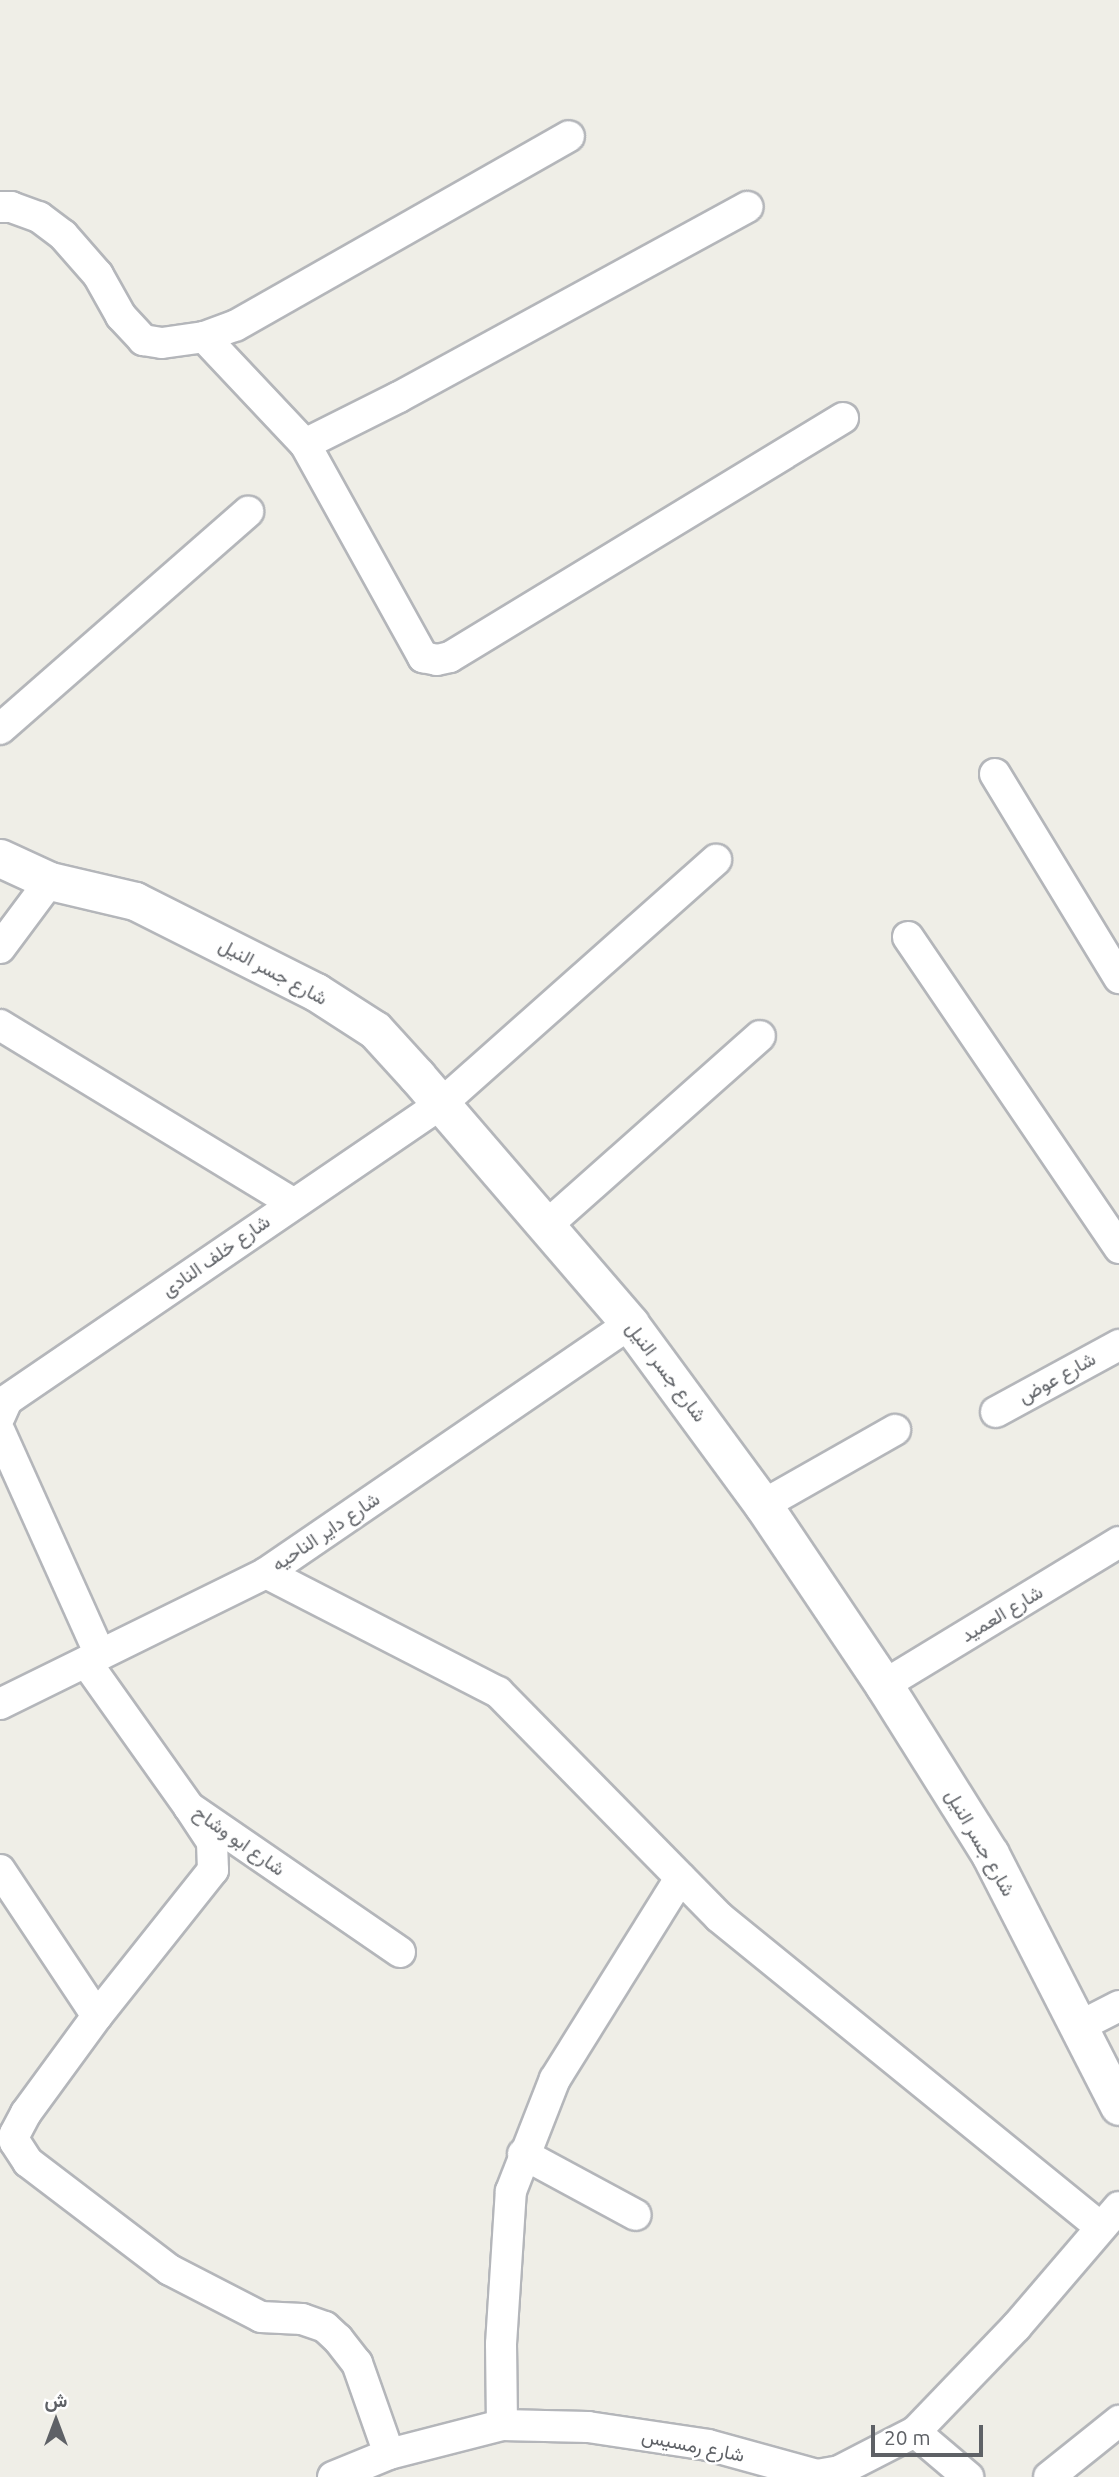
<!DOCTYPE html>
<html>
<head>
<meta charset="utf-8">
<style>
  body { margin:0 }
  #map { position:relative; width:1119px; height:2477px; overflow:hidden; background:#efeee7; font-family:Ubuntu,Vazirmatn,sans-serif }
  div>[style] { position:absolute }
  .roads { filter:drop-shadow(2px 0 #b4b6ba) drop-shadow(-2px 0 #b4b6ba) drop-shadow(0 2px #b4b6ba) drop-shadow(0 -2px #b4b6ba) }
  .minor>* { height:30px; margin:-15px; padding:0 15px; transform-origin:15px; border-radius:15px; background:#fff }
  .tertiary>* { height:37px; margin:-18.5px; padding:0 18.5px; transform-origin:18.5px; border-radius:18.5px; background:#fff }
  span { translate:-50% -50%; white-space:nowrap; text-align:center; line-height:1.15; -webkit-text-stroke:5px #fff; paint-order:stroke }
  .street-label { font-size:19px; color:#5e6166 }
  .north { position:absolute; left:21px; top:2386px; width:70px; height:70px; -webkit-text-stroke:5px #fff; paint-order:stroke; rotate:0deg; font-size:19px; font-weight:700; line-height:28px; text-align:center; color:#5e6166 }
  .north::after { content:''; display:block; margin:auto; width:24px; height:32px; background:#5e6166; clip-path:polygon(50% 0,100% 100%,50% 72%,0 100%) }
  .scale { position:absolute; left:871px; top:2425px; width:112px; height:32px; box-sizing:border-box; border:4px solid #5e6166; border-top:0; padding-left:9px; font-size:21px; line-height:24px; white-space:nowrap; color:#5e6166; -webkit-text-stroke:5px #fff; paint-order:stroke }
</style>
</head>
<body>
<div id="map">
  <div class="roads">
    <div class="minor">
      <i style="left:0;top:207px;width:11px"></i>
      <i style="left:11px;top:207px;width:30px;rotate:20deg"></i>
      <i style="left:39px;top:217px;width:30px;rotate:37deg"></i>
      <i style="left:63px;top:235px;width:53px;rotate:48.8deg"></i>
      <i style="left:98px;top:275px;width:47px;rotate:60.7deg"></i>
      <i style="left:121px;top:316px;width:33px;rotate:47deg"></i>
      <i style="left:143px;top:340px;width:19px;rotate:9deg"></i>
      <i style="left:162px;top:343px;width:42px;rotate:-8.1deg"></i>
      <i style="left:204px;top:337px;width:33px;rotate:-20deg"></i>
      <i style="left:235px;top:326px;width:384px;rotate:-29.6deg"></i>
      <i style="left:204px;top:337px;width:147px;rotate:46.7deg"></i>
      <i style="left:305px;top:444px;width:105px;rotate:-26.6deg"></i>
      <i style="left:399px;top:397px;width:397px;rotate:-28.6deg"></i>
      <i style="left:305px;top:444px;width:244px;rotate:61deg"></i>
      <i style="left:423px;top:657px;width:14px;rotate:12deg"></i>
      <i style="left:437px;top:660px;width:13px;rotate:-13deg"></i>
      <i style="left:450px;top:657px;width:460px;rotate:-31.3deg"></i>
      <i style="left:0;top:729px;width:330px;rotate:-41.2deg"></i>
      <i style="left:995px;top:774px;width:239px;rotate:58.7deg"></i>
      <i style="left:908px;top:937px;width:376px;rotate:55.8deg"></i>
      <i style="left:0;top:948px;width:84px;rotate:-53.3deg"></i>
      <i style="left:0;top:1025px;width:343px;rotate:31.3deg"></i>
      <i style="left:546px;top:1226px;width:286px;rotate:-41.6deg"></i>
      <i style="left:996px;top:1412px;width:140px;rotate:-28.6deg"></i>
      <i style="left:0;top:1416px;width:17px;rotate:-66deg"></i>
      <i style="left:7px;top:1400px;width:525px;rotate:-34.3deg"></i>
      <i style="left:441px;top:1104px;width:368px;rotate:-41.6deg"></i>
      <i style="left:0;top:1432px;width:244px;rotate:65.8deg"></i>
      <i style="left:763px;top:1505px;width:152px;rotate:-29.6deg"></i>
      <i style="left:266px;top:1573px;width:261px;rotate:27.2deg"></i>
      <i style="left:498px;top:1692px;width:315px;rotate:45.5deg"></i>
      <i style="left:719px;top:1917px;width:492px;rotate:39.1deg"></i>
      <i style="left:86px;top:1662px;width:178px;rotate:54.6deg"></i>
      <i style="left:189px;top:1807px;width:256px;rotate:34.5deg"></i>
      <i style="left:884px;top:1685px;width:275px;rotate:-31.3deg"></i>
      <i style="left:0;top:1704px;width:297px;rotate:-26.2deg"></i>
      <i style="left:266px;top:1573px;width:441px;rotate:-34.4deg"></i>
      <i style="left:189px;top:1807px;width:42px;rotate:56.7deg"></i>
      <i style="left:212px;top:1842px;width:28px;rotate:88deg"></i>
      <i style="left:213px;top:1870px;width:186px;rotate:128.5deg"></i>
      <i style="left:97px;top:2016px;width:120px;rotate:126.2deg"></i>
      <i style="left:26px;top:2113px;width:24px;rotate:118deg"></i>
      <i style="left:15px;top:2134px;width:8px;rotate:90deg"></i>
      <i style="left:15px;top:2142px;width:24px;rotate:57deg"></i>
      <i style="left:28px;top:2162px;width:178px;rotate:37.3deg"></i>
      <i style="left:170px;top:2270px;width:102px;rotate:27.3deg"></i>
      <i style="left:261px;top:2317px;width:41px;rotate:2.8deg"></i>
      <i style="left:302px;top:2319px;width:24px;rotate:19deg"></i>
      <i style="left:325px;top:2327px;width:18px;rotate:43deg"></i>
      <i style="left:338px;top:2339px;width:31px;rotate:52deg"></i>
      <i style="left:357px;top:2363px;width:96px;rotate:70.6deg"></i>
      <i style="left:0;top:1870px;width:175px;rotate:56.4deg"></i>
      <i style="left:1078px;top:2027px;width:46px;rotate:-27.1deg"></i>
      <i style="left:523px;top:2154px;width:128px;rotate:28.4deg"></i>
      <i style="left:502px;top:2425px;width:81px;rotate:-90.7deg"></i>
      <i style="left:501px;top:2344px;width:153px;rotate:-86.3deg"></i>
      <i style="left:511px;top:2191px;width:120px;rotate:-68.6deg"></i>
      <i style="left:555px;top:2079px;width:237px;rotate:-58.1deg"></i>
      <i style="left:915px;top:2432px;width:70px;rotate:40.3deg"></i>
      <i style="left:333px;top:2477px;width:61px;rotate:-22.3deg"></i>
      <i style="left:389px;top:2454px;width:117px;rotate:-14.4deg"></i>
      <i style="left:502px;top:2425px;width:86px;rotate:1.3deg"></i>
      <i style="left:588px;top:2427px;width:121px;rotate:8.5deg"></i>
      <i style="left:708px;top:2445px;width:113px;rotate:15.4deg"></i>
      <i style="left:817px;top:2475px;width:22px;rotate:-10deg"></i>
      <i style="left:839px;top:2471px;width:85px;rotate:-27.2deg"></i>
      <i style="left:915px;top:2432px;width:146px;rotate:-46.1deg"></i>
      <i style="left:1016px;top:2327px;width:158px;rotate:-49.4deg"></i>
      <i style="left:1049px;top:2477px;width:90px;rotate:-38.7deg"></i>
    </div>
    <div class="tertiary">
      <i style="left:0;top:858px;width:55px;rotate:24.7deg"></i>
      <i style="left:50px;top:881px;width:87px;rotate:13.2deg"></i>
      <i style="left:135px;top:901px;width:203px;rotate:26.7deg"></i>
      <i style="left:316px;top:992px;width:70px;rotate:32.8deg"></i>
      <i style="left:375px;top:1030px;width:62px;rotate:47.6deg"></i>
      <i style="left:417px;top:1076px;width:327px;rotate:49.3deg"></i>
      <i style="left:630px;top:1324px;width:225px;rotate:53.7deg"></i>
      <i style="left:763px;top:1505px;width:217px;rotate:56.1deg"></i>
      <i style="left:884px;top:1685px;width:199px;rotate:57.9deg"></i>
      <i style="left:990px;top:1854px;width:283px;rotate:62.9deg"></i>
    </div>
  </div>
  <div class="street-label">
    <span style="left:273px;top:972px;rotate:28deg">شارع جسر النيل</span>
    <span style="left:216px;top:1256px;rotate:-35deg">شارع خلف النادى</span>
    <span style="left:666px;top:1372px;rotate:53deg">شارع جسر النيل</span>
    <span style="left:1057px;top:1378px;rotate:-29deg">شارع عوض</span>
    <span style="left:326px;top:1532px;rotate:-34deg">شارع داير الناحيه</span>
    <span style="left:1002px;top:1614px;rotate:-31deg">شارع العميد</span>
    <span style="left:239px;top:1841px;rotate:35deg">شارع ابو وشاح</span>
    <span style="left:980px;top:1843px;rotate:60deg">شارع جسر النيل</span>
    <span style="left:693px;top:2446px;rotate:11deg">شارع رمسيس</span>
  </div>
  <div class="north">ش</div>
  <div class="scale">20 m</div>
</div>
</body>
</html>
